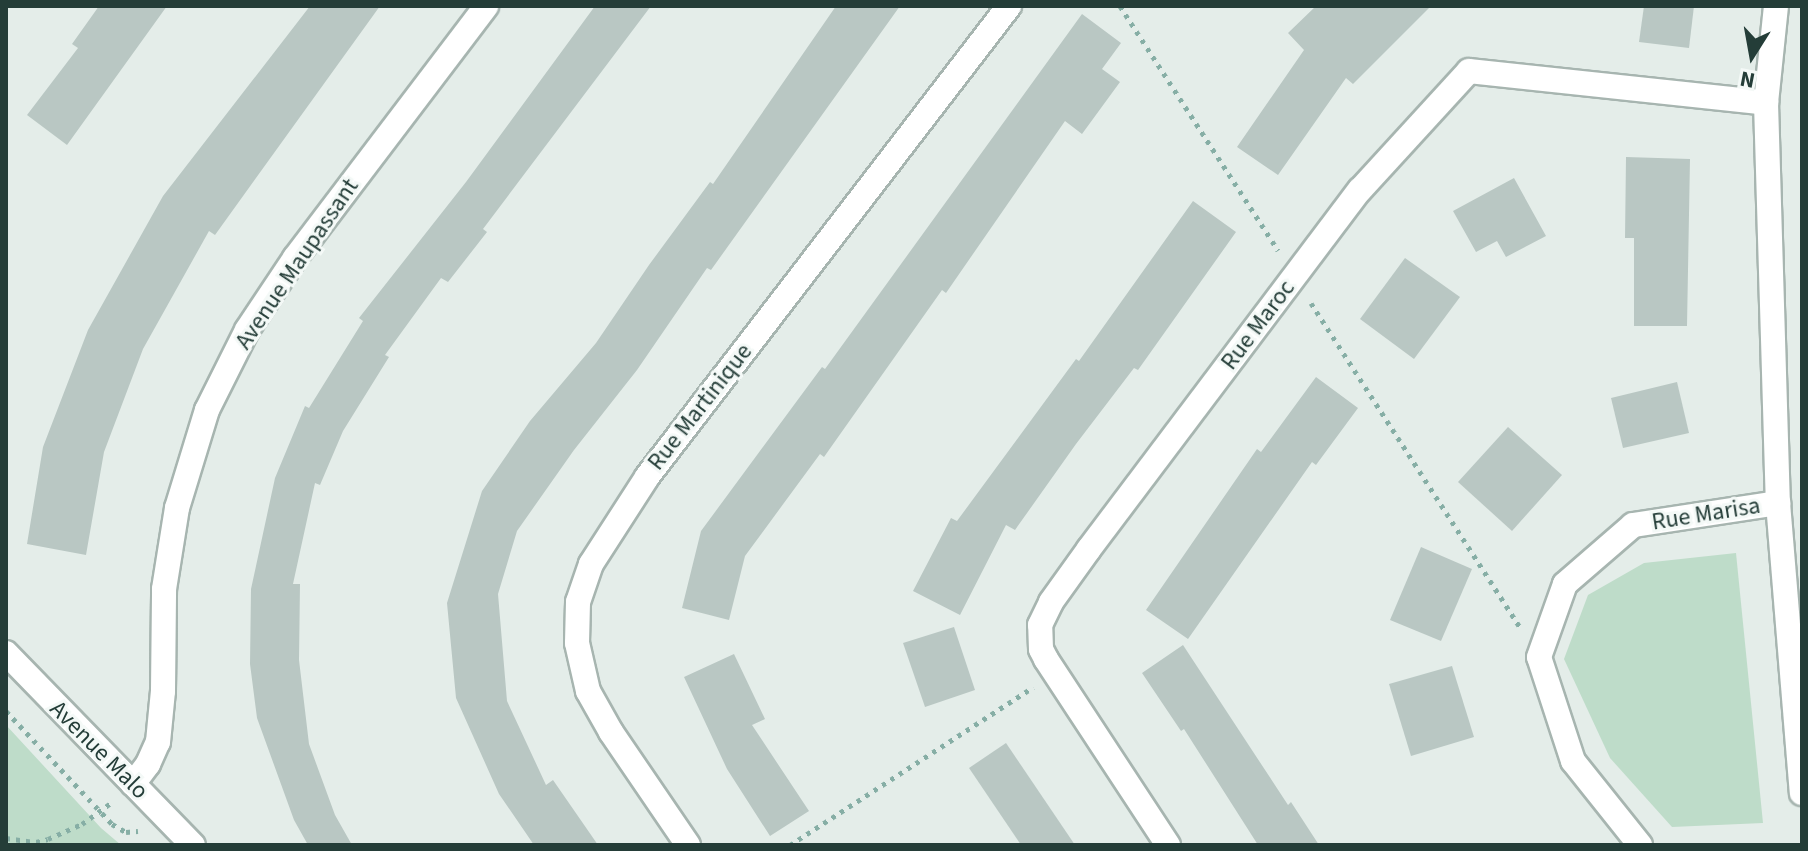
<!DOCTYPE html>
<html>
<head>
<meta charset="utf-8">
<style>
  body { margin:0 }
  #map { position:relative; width:1808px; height:851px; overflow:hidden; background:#e4ede9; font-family:"Source Sans 3",sans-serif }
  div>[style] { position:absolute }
  .green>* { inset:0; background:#bedcc9 }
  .building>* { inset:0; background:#b9c7c3 }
  .path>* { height:5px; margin-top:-2.5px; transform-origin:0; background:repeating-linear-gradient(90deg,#86aea5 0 4px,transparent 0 10px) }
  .roads { filter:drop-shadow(2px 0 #a7b5b0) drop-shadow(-2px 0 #a7b5b0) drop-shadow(0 2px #a7b5b0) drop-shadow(0 -2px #a7b5b0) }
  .minor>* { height:24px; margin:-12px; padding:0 12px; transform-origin:12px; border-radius:12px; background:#fff }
  .tertiary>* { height:24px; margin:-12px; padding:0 12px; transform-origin:12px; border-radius:12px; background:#fff }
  span { translate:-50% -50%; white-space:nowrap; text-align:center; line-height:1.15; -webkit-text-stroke:6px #f4f9f7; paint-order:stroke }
  .street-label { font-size:24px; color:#243d38 }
  .frame { position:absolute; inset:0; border:8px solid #243d38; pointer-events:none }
  .north { position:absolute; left:1712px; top:16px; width:80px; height:80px; -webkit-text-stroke:6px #f4f9f7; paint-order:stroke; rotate:191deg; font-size:22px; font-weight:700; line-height:32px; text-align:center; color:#243d38 }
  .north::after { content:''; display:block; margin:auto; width:28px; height:36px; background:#243d38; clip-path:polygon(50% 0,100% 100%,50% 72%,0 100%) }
</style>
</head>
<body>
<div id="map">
  <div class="green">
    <i style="clip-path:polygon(1736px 553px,1763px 823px,1672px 827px,1610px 758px,1564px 659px,1588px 595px,1644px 563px)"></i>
    <i style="clip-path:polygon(6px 725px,101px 828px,121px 845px,6px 845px)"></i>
  </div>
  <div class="building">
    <i style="clip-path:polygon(99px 6px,167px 6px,67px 145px,27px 115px,78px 48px,72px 44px)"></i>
    <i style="clip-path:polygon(310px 6px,380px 6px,215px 235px,209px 231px,143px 349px,104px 452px,86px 555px,27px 544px,43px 447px,88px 330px,163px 196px)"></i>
    <i style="clip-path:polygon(595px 6px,651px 6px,483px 229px,487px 232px,448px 282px,441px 278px,385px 355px,389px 357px,343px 431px,320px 485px,315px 483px,293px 584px,300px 584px,299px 660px,309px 744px,335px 815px,352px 845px,308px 845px,294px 820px,257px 718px,250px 664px,251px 589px,275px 478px,305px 406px,309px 408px,363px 321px,359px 318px,466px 182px)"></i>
    <i style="clip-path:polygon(836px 6px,900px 6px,711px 270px,707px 268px,637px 370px,574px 450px,517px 531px,498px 594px,507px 701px,546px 785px,553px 780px,598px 845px,534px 845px,499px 794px,456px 698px,447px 603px,482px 491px,530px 421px,596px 343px,649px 265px,710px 182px,713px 184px)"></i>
    <i style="clip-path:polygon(1316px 6px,1431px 6px,1353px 84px,1346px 78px,1278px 175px,1237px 147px,1304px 50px,1288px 33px)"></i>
    <i style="clip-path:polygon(1644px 6px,1694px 6px,1689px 48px,1639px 42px)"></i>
    <i style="clip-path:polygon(1082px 14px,1121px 43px,1102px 69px,1120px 82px,1082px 134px,1065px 121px,946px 293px,942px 290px,824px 457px,820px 454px,745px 556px,729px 620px,682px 608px,701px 531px,822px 367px,825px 369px)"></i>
    <i style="clip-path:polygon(1626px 157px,1690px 159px,1687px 326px,1634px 326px,1634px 238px,1625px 238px)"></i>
    <i style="clip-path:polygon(1514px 178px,1546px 236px,1506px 257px,1497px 241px,1476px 252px,1453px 211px)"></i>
    <i style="clip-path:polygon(1193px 201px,1236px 232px,1138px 370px,1134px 368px,1076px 444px,1015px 530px,1006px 525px,960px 615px,913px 591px,951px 518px,957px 521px,1076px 359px,1079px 361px)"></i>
    <i style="clip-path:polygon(1405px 258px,1460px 297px,1414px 359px,1360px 319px)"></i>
    <i style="clip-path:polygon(1316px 377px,1358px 408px,1316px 465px,1312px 462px,1188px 639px,1146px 610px,1257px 449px,1261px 452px)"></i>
    <i style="clip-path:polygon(1677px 382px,1689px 433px,1623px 448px,1611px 398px)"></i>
    <i style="clip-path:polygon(1508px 427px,1562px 475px,1512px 531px,1458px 482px)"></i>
    <i style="clip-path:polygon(1421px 547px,1472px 569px,1441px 641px,1390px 620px)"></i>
    <i style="clip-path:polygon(954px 627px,975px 690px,925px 707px,903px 643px)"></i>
    <i style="clip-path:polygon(1183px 645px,1288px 805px,1291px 802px,1319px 845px,1258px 845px,1184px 729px,1181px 731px,1142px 673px)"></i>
    <i style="clip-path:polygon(734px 654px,765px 719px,752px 725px,809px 811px,770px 836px,727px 769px,684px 677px)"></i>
    <i style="clip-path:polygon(1452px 666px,1474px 737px,1411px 756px,1389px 684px)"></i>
    <i style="clip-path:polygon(1006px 743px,1075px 845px,1021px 845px,969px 768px)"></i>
  </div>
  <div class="path">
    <i style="left:1120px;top:6px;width:291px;rotate:57.1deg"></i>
    <i style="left:1311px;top:303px;width:386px;rotate:57.2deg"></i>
    <i style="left:6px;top:711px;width:155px;rotate:46.8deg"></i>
    <i style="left:112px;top:824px;width:16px;rotate:30deg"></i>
    <i style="left:126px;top:832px;width:12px;rotate:-5deg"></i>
    <i style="left:6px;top:838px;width:30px;rotate:8deg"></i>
    <i style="left:36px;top:842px;width:12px;rotate:-14deg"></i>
    <i style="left:48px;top:839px;width:37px;rotate:-24deg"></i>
    <i style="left:82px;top:824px;width:36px;rotate:-36deg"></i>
    <i style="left:790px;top:845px;width:290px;rotate:-33deg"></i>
  </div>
  <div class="roads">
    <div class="minor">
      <i style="left:1776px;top:6px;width:98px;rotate:95.9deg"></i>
      <i style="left:1766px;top:103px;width:400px;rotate:88.3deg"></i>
      <i style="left:1778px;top:503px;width:291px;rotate:85.3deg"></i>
      <i style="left:133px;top:784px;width:25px;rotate:-53deg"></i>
      <i style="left:148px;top:764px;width:24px;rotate:-66deg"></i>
      <i style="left:158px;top:742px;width:51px;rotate:-84.4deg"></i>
      <i style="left:163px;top:691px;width:102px;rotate:-89.4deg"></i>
      <i style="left:164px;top:589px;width:82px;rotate:-80.9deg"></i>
      <i style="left:177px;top:508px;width:102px;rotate:-73deg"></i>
      <i style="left:207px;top:410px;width:89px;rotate:-63.4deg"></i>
      <i style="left:247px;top:330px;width:87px;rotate:-56.3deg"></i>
      <i style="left:295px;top:258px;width:316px;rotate:-52.8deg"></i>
      <i style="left:688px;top:845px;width:137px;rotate:-124.3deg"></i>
      <i style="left:611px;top:732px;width:47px;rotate:-119.3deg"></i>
      <i style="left:588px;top:691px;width:49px;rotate:-102.9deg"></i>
      <i style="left:577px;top:643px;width:41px;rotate:-88.6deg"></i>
      <i style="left:578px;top:602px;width:40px;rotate:-71.1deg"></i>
      <i style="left:591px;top:564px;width:103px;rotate:-57.2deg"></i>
      <i style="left:647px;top:477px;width:594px;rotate:-52.45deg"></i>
      <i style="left:1168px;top:845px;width:222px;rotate:-123.3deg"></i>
      <i style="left:1046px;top:659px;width:11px;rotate:-117deg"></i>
      <i style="left:1041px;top:649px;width:24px;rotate:-92deg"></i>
      <i style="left:1040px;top:625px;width:25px;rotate:-64deg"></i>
      <i style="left:1051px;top:602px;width:65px;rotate:-54.4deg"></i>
      <i style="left:1089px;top:549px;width:450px;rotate:-53deg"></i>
      <i style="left:1360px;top:190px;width:161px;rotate:-47.5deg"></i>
      <i style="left:1469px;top:71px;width:299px;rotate:6.1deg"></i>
      <i style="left:1640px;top:845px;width:107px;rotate:-128.6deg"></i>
      <i style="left:1573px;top:761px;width:109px;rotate:-108.1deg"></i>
      <i style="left:1539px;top:657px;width:77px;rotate:-70.4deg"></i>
      <i style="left:1565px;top:584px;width:90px;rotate:-40.9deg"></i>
      <i style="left:1633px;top:525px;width:147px;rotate:-8.6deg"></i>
    </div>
    <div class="tertiary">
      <i style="left:6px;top:653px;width:268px;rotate:45.8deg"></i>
    </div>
  </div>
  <div class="street-label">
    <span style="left:297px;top:264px;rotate:-56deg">Avenue Maupassant</span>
    <span style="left:1258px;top:325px;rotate:-53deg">Rue Maroc</span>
    <span style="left:700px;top:407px;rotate:-52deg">Rue Martinique</span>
    <span style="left:1706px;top:514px;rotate:-9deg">Rue Marisa</span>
    <span style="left:99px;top:750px;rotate:45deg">Avenue Malo</span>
  </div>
  <div class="frame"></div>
  <div class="north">N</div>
</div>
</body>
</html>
